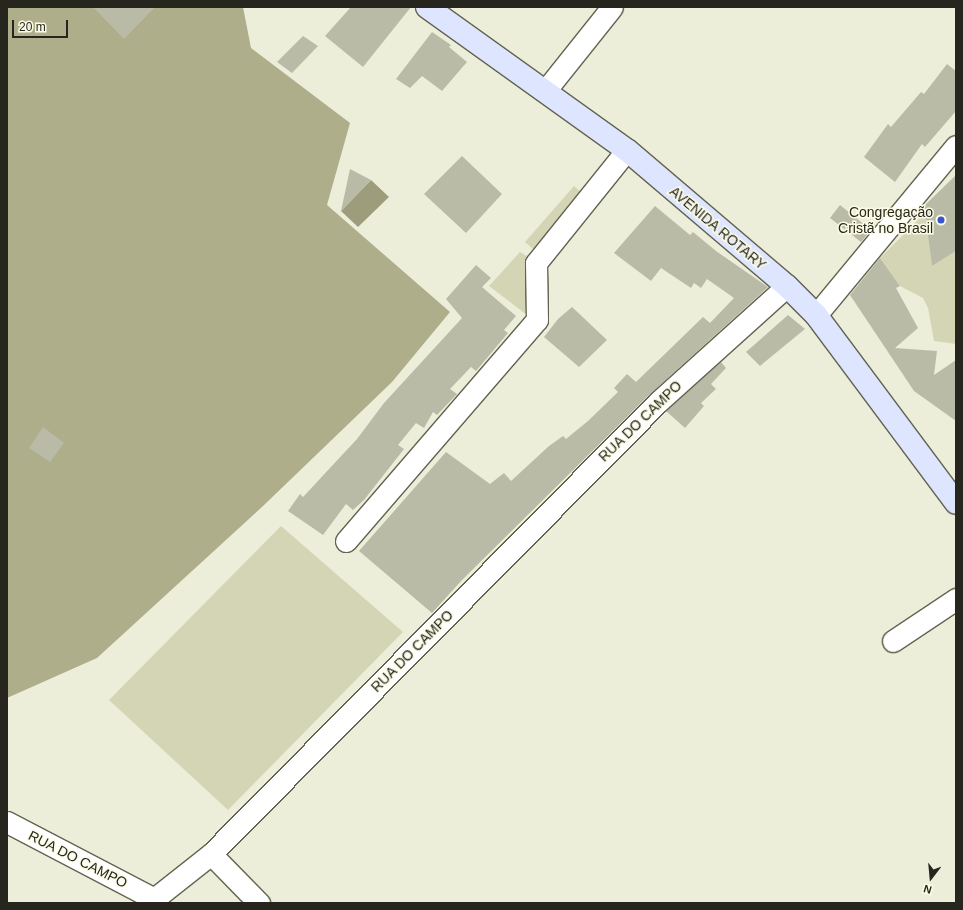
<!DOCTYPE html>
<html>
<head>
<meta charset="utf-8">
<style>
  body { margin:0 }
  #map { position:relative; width:963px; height:910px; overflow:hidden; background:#edeed9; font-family:Helvetica,sans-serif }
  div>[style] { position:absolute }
  .green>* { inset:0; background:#d4d5b5 }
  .forest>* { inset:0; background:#aeae8b }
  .water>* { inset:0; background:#9d9d7b }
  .building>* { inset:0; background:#babba7 }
  .roads { filter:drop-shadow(1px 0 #636351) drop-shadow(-1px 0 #636351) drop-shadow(0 1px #636351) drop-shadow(0 -1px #636351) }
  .minor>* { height:21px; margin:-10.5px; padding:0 10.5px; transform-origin:10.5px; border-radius:10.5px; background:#fff }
  .secondary>* { height:22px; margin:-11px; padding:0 11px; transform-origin:11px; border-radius:11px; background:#dee6ff }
  .dots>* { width:11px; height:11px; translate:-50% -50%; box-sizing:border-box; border:2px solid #fbfbe6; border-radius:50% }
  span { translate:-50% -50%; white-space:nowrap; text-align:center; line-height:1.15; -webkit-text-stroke:3px #fbfbe6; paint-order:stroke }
  .poi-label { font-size:14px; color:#26261e }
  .right { translate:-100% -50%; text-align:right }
  .street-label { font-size:14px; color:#26261e }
  .frame { position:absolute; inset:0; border:8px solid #26261e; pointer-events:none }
  .north { position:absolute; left:911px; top:858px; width:40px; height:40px; -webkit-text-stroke:3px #fbfbe6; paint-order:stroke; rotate:196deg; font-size:11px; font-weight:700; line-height:16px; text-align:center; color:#26261e }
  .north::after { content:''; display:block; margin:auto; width:14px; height:18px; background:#26261e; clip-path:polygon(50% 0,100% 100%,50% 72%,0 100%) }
  .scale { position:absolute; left:12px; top:20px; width:56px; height:18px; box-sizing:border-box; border:2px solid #26261e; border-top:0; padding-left:5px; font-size:12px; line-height:14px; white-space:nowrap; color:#26261e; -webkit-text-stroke:3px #fbfbe6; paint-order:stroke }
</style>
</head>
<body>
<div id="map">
  <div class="green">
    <i style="clip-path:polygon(574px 186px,582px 193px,533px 249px,525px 242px)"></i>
    <i style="clip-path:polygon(925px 213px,932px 266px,956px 251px,956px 344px,934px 341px,928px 308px,923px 298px,900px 286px,880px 258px)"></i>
    <i style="clip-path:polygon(520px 252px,530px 258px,527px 315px,489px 286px)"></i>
    <i style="clip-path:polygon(281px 526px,403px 632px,228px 810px,109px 700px)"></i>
  </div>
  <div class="forest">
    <i style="clip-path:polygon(7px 7px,243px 7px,251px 48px,350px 123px,327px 205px,450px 312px,392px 382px,263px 506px,97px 658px,7px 698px)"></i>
  </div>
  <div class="water">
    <i style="clip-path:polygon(371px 180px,389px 197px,358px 227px,341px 211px)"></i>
  </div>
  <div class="building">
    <i style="clip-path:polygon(93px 7px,155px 7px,124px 39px)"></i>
    <i style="clip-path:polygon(351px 7px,411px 7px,363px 67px,325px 36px)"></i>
    <i style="clip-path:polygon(432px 32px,451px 45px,449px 47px,467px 62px,442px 91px,422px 76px,410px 88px,396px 79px)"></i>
    <i style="clip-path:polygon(303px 36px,318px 46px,292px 73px,277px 62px)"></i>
    <i style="clip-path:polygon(947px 64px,956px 71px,956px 111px,925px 147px,922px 144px,895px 182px,864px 157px,888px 124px,891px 127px,921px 92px,924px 94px)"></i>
    <i style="clip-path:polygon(462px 156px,502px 194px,466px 233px,424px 194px)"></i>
    <i style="clip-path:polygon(350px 169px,371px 180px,341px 211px)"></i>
    <i style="clip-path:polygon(956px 175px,956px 251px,932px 266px,924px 206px)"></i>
    <i style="clip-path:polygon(840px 205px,871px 230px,861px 242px,830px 218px)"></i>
    <i style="clip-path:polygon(655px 206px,690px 235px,693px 232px,716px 251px,768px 287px,650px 394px,462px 580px,432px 613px,359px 551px,446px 452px,490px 484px,504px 473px,511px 481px,549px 446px,563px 436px,566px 439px,588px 421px,618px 392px,614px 388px,627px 374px,636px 382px,703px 317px,710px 323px,734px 298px,707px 279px,701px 288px,694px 283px,691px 288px,661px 268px,651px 281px,614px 253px)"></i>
    <i style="clip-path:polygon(880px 258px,900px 286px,896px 288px,918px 328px,895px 348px,937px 351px,934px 375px,956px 360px,956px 421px,914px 391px,850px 295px)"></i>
    <i style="clip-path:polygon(476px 265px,491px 278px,482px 287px,516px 316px,504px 330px,508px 333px,476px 371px,471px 367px,450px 389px,457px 394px,437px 415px,433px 412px,424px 428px,416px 423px,398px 445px,404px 449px,364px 500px,353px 510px,346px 504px,323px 535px,288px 511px,300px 494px,303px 497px,357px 439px,384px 403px,462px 318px,446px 299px)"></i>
    <i style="clip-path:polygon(572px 307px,607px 340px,579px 367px,544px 337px,558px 319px)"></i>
    <i style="clip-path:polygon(788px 315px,805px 329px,760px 366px,746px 352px)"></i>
    <i style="clip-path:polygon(721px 362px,726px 368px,711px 384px,716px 389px,701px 403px,704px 406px,685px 428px,666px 411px)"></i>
    <i style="clip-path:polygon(43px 427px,64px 443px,50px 462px,29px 448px)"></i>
  </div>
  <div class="roads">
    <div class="minor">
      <i style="left:545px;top:91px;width:107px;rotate:-51.4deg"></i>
      <i style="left:816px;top:315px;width:219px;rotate:-50.4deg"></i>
      <i style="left:346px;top:541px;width:292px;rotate:-49.2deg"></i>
      <i style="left:537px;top:320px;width:57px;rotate:-91deg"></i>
      <i style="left:536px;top:263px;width:145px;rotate:-51.2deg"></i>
      <i style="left:893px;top:641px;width:76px;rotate:-33.7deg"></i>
      <i style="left:7px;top:822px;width:166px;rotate:27.6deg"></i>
      <i style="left:154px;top:899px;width:73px;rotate:-38.3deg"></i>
      <i style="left:211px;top:854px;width:636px;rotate:-45.32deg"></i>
      <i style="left:658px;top:402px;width:173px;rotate:-42deg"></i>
      <i style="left:211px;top:854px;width:69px;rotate:45.6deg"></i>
    </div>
    <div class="secondary">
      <i style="left:427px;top:7px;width:246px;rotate:35.6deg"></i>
      <i style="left:627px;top:150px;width:210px;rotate:40.4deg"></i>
      <i style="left:787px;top:286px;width:41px;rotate:45deg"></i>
      <i style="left:816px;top:315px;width:234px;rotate:53.3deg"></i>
    </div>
  </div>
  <div class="dots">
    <i style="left:941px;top:220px;background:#3955c7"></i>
  </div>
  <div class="poi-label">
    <span class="right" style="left:933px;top:220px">Congregação<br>Cristã no Brasil</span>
  </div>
  <div class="street-label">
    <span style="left:718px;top:228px;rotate:40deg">AVENIDA ROTARY</span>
    <span style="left:640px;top:421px;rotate:-44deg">RUA DO CAMPO</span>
    <span style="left:412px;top:651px;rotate:-45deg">RUA DO CAMPO</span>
    <span style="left:78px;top:859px;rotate:27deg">RUA DO CAMPO</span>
  </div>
  <div class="frame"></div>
  <div class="north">N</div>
  <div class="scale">20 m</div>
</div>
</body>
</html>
